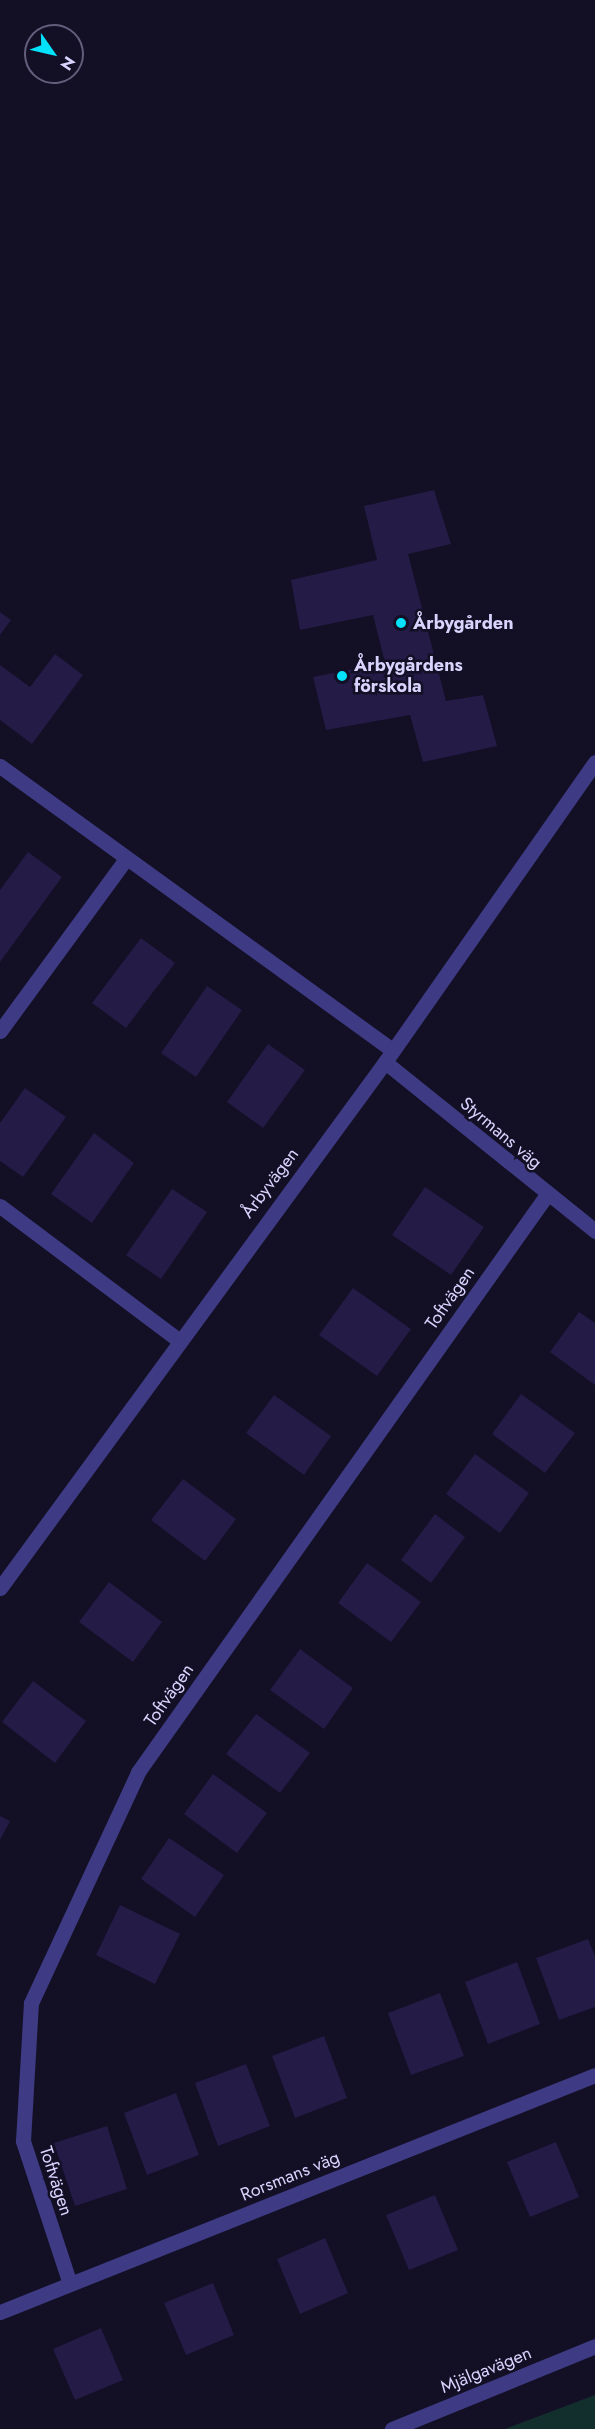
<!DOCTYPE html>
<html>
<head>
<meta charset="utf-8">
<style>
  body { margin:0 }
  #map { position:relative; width:595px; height:2429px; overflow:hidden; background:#130f25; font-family:Jost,sans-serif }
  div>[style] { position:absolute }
  .green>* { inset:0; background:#122f2e }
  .building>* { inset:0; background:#241b46 }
  .minor>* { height:15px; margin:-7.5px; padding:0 7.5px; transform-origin:7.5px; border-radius:7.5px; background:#3e3b84 }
  .tertiary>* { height:15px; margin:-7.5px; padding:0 7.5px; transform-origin:7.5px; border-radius:7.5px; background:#3e3b84 }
  .dots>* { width:16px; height:16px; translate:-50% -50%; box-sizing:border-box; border:3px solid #130f25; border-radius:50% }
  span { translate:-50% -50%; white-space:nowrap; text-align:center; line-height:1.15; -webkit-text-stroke:5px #130f25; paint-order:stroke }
  .poi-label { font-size:18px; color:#d9d4fe; font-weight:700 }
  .left { translate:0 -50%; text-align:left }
  .street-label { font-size:18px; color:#d9d4fe }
  .north { position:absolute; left:24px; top:24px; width:60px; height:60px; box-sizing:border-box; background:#130f25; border:2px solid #625e7c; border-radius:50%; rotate:124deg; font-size:16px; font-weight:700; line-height:24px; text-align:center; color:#d9d4fe }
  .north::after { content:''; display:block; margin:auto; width:21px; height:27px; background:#03e1fb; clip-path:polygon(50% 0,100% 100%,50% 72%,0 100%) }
</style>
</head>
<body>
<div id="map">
  <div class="green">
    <i style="clip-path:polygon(595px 2395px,595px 2429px,505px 2429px)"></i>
  </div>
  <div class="building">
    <i style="clip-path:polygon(434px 490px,451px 544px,408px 554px,446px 701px,483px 695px,497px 746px,423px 762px,410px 715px,326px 730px,313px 677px,385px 663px,373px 615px,300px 630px,291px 580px,377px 560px,364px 506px)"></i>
    <i style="clip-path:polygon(0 612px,11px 620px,0 635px)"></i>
    <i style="clip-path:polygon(55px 654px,83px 675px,32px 744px,0 720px,0 665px,30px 687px)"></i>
    <i style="clip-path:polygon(28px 852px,62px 877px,0 962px,0 890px)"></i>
    <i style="clip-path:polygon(141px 938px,175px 963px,126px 1028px,92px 1003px)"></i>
    <i style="clip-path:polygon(207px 986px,242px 1010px,196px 1077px,161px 1053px)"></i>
    <i style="clip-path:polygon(268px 1044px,305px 1070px,263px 1128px,227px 1102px)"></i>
    <i style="clip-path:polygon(25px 1088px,66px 1117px,23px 1177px,0 1161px,0 1123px)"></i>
    <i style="clip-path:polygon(94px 1133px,134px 1163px,92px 1223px,51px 1194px)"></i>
    <i style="clip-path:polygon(425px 1187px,484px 1227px,451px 1275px,392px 1235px)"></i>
    <i style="clip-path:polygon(172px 1189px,207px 1212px,161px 1279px,126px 1255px)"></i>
    <i style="clip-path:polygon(353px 1288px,411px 1329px,377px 1376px,319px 1335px)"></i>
    <i style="clip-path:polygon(579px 1312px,595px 1323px,595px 1385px,550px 1352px)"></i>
    <i style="clip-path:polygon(521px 1394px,575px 1433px,545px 1473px,492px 1434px)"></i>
    <i style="clip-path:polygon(274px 1395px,331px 1436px,304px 1475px,246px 1433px)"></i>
    <i style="clip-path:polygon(475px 1454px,529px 1493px,500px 1533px,446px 1494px)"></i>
    <i style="clip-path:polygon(183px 1479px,236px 1519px,205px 1561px,151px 1520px)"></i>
    <i style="clip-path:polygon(435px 1514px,465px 1537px,431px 1583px,401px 1560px)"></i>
    <i style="clip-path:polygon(367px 1563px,421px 1602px,391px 1642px,338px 1603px)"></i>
    <i style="clip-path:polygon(109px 1582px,162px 1622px,133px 1662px,79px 1622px)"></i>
    <i style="clip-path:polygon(300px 1649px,353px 1688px,324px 1729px,270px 1690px)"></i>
    <i style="clip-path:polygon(33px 1681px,86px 1721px,55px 1763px,2px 1722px)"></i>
    <i style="clip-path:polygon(256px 1714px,310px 1753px,280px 1793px,226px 1754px)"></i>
    <i style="clip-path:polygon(213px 1774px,267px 1813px,237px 1853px,184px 1814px)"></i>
    <i style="clip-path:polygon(0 1816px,10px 1821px,0 1840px)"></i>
    <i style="clip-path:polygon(169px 1838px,224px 1875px,195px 1917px,141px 1879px)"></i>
    <i style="clip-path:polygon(120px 1905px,180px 1934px,155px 1984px,96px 1955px)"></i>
    <i style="clip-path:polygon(588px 1939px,595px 1956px,595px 2007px,559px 2020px,536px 1958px)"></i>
    <i style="clip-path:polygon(517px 1962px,540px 2024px,488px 2044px,465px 1982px)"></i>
    <i style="clip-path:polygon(440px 1993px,464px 2056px,411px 2075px,388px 2013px)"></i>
    <i style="clip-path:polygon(324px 2036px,347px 2098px,295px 2118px,272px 2056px)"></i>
    <i style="clip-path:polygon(246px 2064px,270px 2126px,218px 2146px,195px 2083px)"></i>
    <i style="clip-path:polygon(176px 2093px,199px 2155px,147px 2175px,124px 2113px)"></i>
    <i style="clip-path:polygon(107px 2126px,127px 2189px,75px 2206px,54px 2143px)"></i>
    <i style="clip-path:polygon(556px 2142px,579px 2197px,530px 2217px,507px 2162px)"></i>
    <i style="clip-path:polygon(435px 2195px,458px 2250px,409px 2270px,386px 2215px)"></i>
    <i style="clip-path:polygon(325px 2238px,348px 2293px,300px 2314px,277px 2259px)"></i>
    <i style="clip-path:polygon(213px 2283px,234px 2335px,186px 2355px,164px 2303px)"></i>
    <i style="clip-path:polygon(101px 2328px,123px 2380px,75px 2400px,53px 2349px)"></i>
  </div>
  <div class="minor">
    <i style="left:0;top:766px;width:485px;rotate:35.9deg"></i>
    <i style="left:0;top:1031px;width:212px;rotate:-53.8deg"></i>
    <i style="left:385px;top:1062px;width:270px;rotate:38.8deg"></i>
    <i style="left:0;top:1206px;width:221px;rotate:36.9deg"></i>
    <i style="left:0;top:1588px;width:652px;rotate:-53.8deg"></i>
    <i style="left:385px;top:1062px;width:366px;rotate:-55deg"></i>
    <i style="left:70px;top:2284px;width:151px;rotate:-108.2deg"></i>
    <i style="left:23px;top:2141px;width:138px;rotate:-86.7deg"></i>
    <i style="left:31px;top:2003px;width:255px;rotate:-65.1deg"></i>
    <i style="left:138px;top:1772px;width:706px;rotate:-54.69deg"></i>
    <i style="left:0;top:2312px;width:640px;rotate:-21.72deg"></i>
  </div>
  <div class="tertiary">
    <i style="left:392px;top:2429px;width:219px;rotate:-22.2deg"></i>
  </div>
  <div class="dots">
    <i style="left:401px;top:623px;background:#03e1fb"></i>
    <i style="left:342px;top:676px;background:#03e1fb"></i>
  </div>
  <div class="poi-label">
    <span class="left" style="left:413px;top:623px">Årbygården</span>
    <span class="left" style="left:354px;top:676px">Årbygårdens<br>förskola</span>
  </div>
  <div class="street-label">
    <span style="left:501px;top:1133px;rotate:40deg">Styrmans väg</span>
    <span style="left:270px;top:1183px;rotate:-53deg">Årbyvägen</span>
    <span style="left:450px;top:1298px;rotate:-55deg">Toftvägen</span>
    <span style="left:169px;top:1695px;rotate:-55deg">Toftvägen</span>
    <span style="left:290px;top:2176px;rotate:-22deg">Rorsmans väg</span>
    <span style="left:56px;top:2181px;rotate:72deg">Toftvägen</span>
    <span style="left:486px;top:2370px;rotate:-22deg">Mjälgavägen</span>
  </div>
  <div class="north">N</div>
</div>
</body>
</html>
